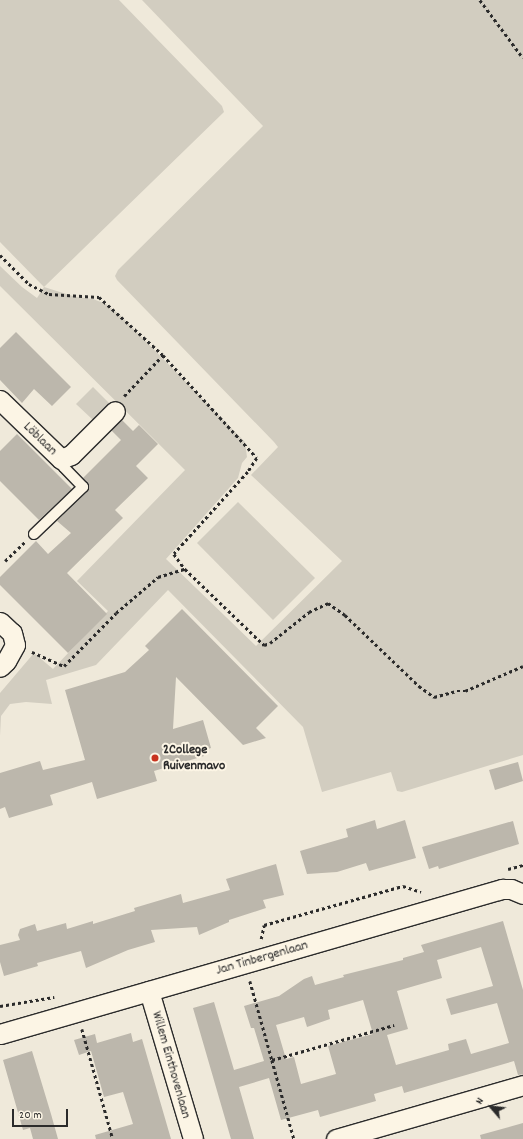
<!DOCTYPE html>
<html>
<head>
<meta charset="utf-8">
<style>
  body { margin:0 }
  #map { position:relative; width:523px; height:1139px; overflow:hidden; background:#efe9da; font-family:Dekko,sans-serif }
  div>[style] { position:absolute }
  .green>* { inset:0; background:#d2cdc0 }
  .building>* { inset:0; background:#bcb7ac }
  .path>* { height:2.5px; margin-top:-1.25px; transform-origin:0; background:repeating-linear-gradient(90deg,#2b2b2b 0 3px,transparent 0 6px) }
  .roads { filter:drop-shadow(1px 0 #2b2b2b) drop-shadow(-1px 0 #2b2b2b) drop-shadow(0 1px #2b2b2b) drop-shadow(0 -1px #2b2b2b) }
  .lane>* { height:10px; margin:-5px; padding:0 5px; transform-origin:5px; border-radius:5px; background:#fcf5e5 }
  .street>* { height:19px; margin:-9.5px; padding:0 9.5px; transform-origin:9.5px; border-radius:9.5px; background:#fcf5e5 }
  .dots>* { width:11px; height:11px; translate:-50% -50%; box-sizing:border-box; border:2px solid #fcf5e5; border-radius:50% }
  span { translate:-50% -50%; white-space:nowrap; text-align:center; line-height:1.15; -webkit-text-stroke:4px #fcf5e5; paint-order:stroke }
  .street-label { font-size:14px; color:#2b2b2b }
  .poi-label { font-size:14px; color:#2b2b2b; font-weight:700 }
  .left { translate:0 -50%; text-align:left }
  .north { position:absolute; left:471px; top:1087px; width:40px; height:40px; -webkit-text-stroke:3px #fcf5e5; paint-order:stroke; rotate:298deg; font-size:11px; font-weight:700; line-height:16px; text-align:center; color:#2b2b2b }
  .north::after { content:''; display:block; margin:auto; width:14px; height:18px; background:#2b2b2b; clip-path:polygon(50% 0,100% 100%,50% 72%,0 100%) }
  .scale { position:absolute; left:12px; top:1109px; width:56px; height:18px; box-sizing:border-box; border:2px solid #2b2b2b; border-top:0; padding-left:5px; font-size:12px; line-height:14px; white-space:nowrap; color:#2b2b2b; -webkit-text-stroke:3px #fcf5e5; paint-order:stroke }
</style>
</head>
<body>
<div id="map">
  <div class="green">
    <i style="clip-path:polygon(0 0,119px 0,222px 106px,224px 112px,44px 287px,76px 297px,93px 299px,106px 304px,119px 314px,245px 442px,247px 457px,242px 463px,238px 478px,166px 559px,256px 646px,342px 561px,251px 475px,278px 447px,274px 442px,117px 280px,115px 276px,118px 270px,263px 126px,142px 0,523px 0,523px 755px,402px 792px,397px 791px,391px 772px,322px 792px,303px 727px,168px 590px,96px 665px,46px 680px,52px 704px,26px 702px,10px 704px,1px 716px,0 736px,0 693px,34px 653px,53px 669px,108px 611px,77px 581px,185px 470px,0 286px,0 266px,22px 287px,37px 298px,44px 287px,0 242px)"></i>
    <i style="clip-path:polygon(93px 387px,110px 404px,93px 420px,76px 404px)"></i>
    <i style="clip-path:polygon(238px 502px,315px 578px,273px 620px,197px 543px)"></i>
  </div>
  <div class="building">
    <i style="clip-path:polygon(16px 332px,71px 387px,52px 406px,34px 389px,22px 403px,0 380px,0 348px)"></i>
    <i style="clip-path:polygon(122px 420px,133px 431px,139px 425px,158px 444px,136px 466px,148px 478px,115px 510px,123px 518px,67px 573px,107px 614px,68px 653px,0 585px,0 577px,36px 541px,48px 554px,71px 533px,57px 521px,88px 491px,89px 485px,83px 478px,121px 440px,111px 430px)"></i>
    <i style="clip-path:polygon(17px 434px,72px 489px,39px 520px,0 481px,0 451px)"></i>
    <i style="clip-path:polygon(182px 609px,278px 706px,256px 728px,266px 738px,243px 745px,176px 677px,173px 729px,203px 720px,211px 748px,202px 751px,204px 756px,154px 771px,157px 781px,97px 799px,92px 782px,50px 795px,53px 805px,9px 818px,5px 807px,0 809px,0 773px,40px 761px,43px 770px,85px 760px,65px 690px,125px 672px,149px 650px,145px 646px)"></i>
    <i style="clip-path:polygon(518px 762px,523px 781px,495px 790px,489px 770px)"></i>
    <i style="clip-path:polygon(375px 820px,377px 829px,405px 820px,416px 858px,369px 871px,366px 863px,337px 872px,307px 874px,300px 851px,348px 837px,346px 829px)"></i>
    <i style="clip-path:polygon(513px 821px,519px 844px,439px 869px,438px 866px,429px 869px,422px 847px)"></i>
    <i style="clip-path:polygon(276px 864px,284px 895px,263px 900px,266px 908px,229px 920px,229px 922px,199px 935px,197px 927px,151px 930px,155px 942px,128px 950px,86px 968px,81px 951px,37px 963px,38px 966px,4px 976px,0 962px,0 945px,20px 940px,18px 935px,20px 929px,35px 924px,37px 931px,66px 923px,67px 929px,93px 921px,93px 924px,135px 911px,134px 908px,181px 894px,183px 903px,230px 890px,226px 879px)"></i>
    <i style="clip-path:polygon(evenodd,503px 921px,523px 990px,523px 1074px,518px 1075px,514px 1061px,404px 1093px,402px 1086px,374px 1094px,376px 1101px,320px 1117px,318px 1110px,281px 1120px,269px 1078px,239px 1087px,254px 1139px,231px 1139px,193px 1008px,214px 1002px,234px 1070px,264px 1061px,254px 1028px,251px 1028px,244px 1006px,279px 996px,304px 979px,312px 976px,315px 985px,344px 977px,343px 975px,403px 960px,403px 958px,424px 952px,421px 945px,503px 921px,481px 947px,493px 986px,446px 999px,451px 1015px,497px 1003px,509px 1043px,471px 1054px,466px 1039px,448px 1044px,449px 1050px,396px 1065px,387px 1035px,408px 1029px,397px 991px,442px 978px,437px 960px,481px 947px,503px 921px,363px 1000px,373px 1034px,328px 1046px,336px 1074px,301px 1084px,294px 1057px,286px 1059px,276px 1025px,304px 1017px,307px 1027px,330px 1019px,328px 1010px,363px 1000px)"></i>
    <i style="clip-path:polygon(131px 1033px,133px 1042px,142px 1039px,171px 1139px,96px 1139px,95px 1135px,133px 1124px,123px 1092px,104px 1097px,91px 1051px,79px 1055px,74px 1040px,95px 1034px,97px 1043px)"></i>
    <i style="clip-path:polygon(32px 1051px,51px 1114px,58px 1139px,33px 1139px,30px 1128px,23px 1130px,3px 1060px)"></i>
    <i style="clip-path:polygon(523px 1123px,523px 1139px,481px 1139px,480px 1135px)"></i>
  </div>
  <div class="path">
    <i style="left:480px;top:0;width:72px;rotate:53.4deg"></i>
    <i style="left:0;top:255px;width:41px;rotate:45deg"></i>
    <i style="left:29px;top:284px;width:22px;rotate:27deg"></i>
    <i style="left:49px;top:294px;width:50px;rotate:3.4deg"></i>
    <i style="left:99px;top:297px;width:86px;rotate:42.2deg"></i>
    <i style="left:163px;top:355px;width:139px;rotate:47.6deg"></i>
    <i style="left:257px;top:458px;width:17px;rotate:123deg"></i>
    <i style="left:248px;top:472px;width:110px;rotate:132.1deg"></i>
    <i style="left:174px;top:554px;width:19px;rotate:54deg"></i>
    <i style="left:185px;top:569px;width:110px;rotate:43.9deg"></i>
    <i style="left:264px;top:645px;width:6px;rotate:-18deg"></i>
    <i style="left:270px;top:643px;width:50px;rotate:-38.5deg"></i>
    <i style="left:309px;top:612px;width:21px;rotate:-25deg"></i>
    <i style="left:328px;top:603px;width:21px;rotate:35deg"></i>
    <i style="left:345px;top:615px;width:103px;rotate:43.8deg"></i>
    <i style="left:419px;top:686px;width:19px;rotate:36deg"></i>
    <i style="left:434px;top:697px;width:24px;rotate:-15deg"></i>
    <i style="left:457px;top:691px;width:8px"></i>
    <i style="left:465px;top:691px;width:63px;rotate:-23.3deg"></i>
    <i style="left:124px;top:396px;width:57px;rotate:-46.4deg"></i>
    <i style="left:5px;top:561px;width:28px;rotate:-44deg"></i>
    <i style="left:32px;top:652px;width:35px;rotate:24deg"></i>
    <i style="left:64px;top:666px;width:74px;rotate:-45.5deg"></i>
    <i style="left:116px;top:613px;width:55px;rotate:-40.6deg"></i>
    <i style="left:158px;top:577px;width:28px;rotate:-17deg"></i>
    <i style="left:508px;top:869px;width:16px;rotate:-15deg"></i>
    <i style="left:261px;top:939px;width:14px;rotate:-78deg"></i>
    <i style="left:264px;top:925px;width:144px;rotate:-15.7deg"></i>
    <i style="left:403px;top:886px;width:19px;rotate:18deg"></i>
    <i style="left:250px;top:981px;width:82px;rotate:74.4deg"></i>
    <i style="left:272px;top:1060px;width:127px;rotate:-16deg"></i>
    <i style="left:0;top:1006px;width:55px;rotate:-9.5deg"></i>
    <i style="left:82px;top:1029px;width:114px;rotate:74.3deg"></i>
    <i style="left:272px;top:1060px;width:82px;rotate:74.4deg"></i>
  </div>
  <div class="roads">
    <div class="lane">
      <i style="left:34px;top:534px;width:68px;rotate:-43.8deg"></i>
      <i style="left:83px;top:487px;width:28px;rotate:-134deg"></i>
      <i style="left:64px;top:467px;width:9px;rotate:-111deg"></i>
    </div>
    <div class="street">
      <i style="left:0;top:400px;width:85px;rotate:44deg"></i>
      <i style="left:61px;top:459px;width:11px;rotate:-22deg"></i>
      <i style="left:71px;top:455px;width:62px;rotate:-45deg"></i>
      <i style="left:0;top:622px;width:16px;rotate:43deg"></i>
      <i style="left:12px;top:633px;width:12px;rotate:76deg"></i>
      <i style="left:15px;top:645px;width:18px;rotate:119deg"></i>
      <i style="left:6px;top:661px;width:8px;rotate:135deg"></i>
      <i style="left:149px;top:991px;width:154px;rotate:73.4deg"></i>
      <i style="left:0;top:1034px;width:523px;rotate:-16.11deg"></i>
      <i style="left:502px;top:889px;width:9px"></i>
      <i style="left:511px;top:889px;width:13px;rotate:23deg"></i>
      <i style="left:336px;top:1139px;width:195px;rotate:-16.1deg"></i>
    </div>
  </div>
  <div class="dots">
    <i style="left:155px;top:758px;background:#c8321e"></i>
  </div>
  <div class="street-label">
    <span style="left:40px;top:439px;rotate:44deg">Löblaan</span>
    <span style="left:262px;top:958px;rotate:-16deg">Jan Tinbergenlaan</span>
    <span style="left:171px;top:1065px;rotate:74deg">Willem Einthovenlaan</span>
  </div>
  <div class="poi-label">
    <span class="left" style="left:163px;top:758px">2College<br>Ruivenmavo</span>
  </div>
  <div class="north">N</div>
  <div class="scale">20 m</div>
</div>
</body>
</html>
